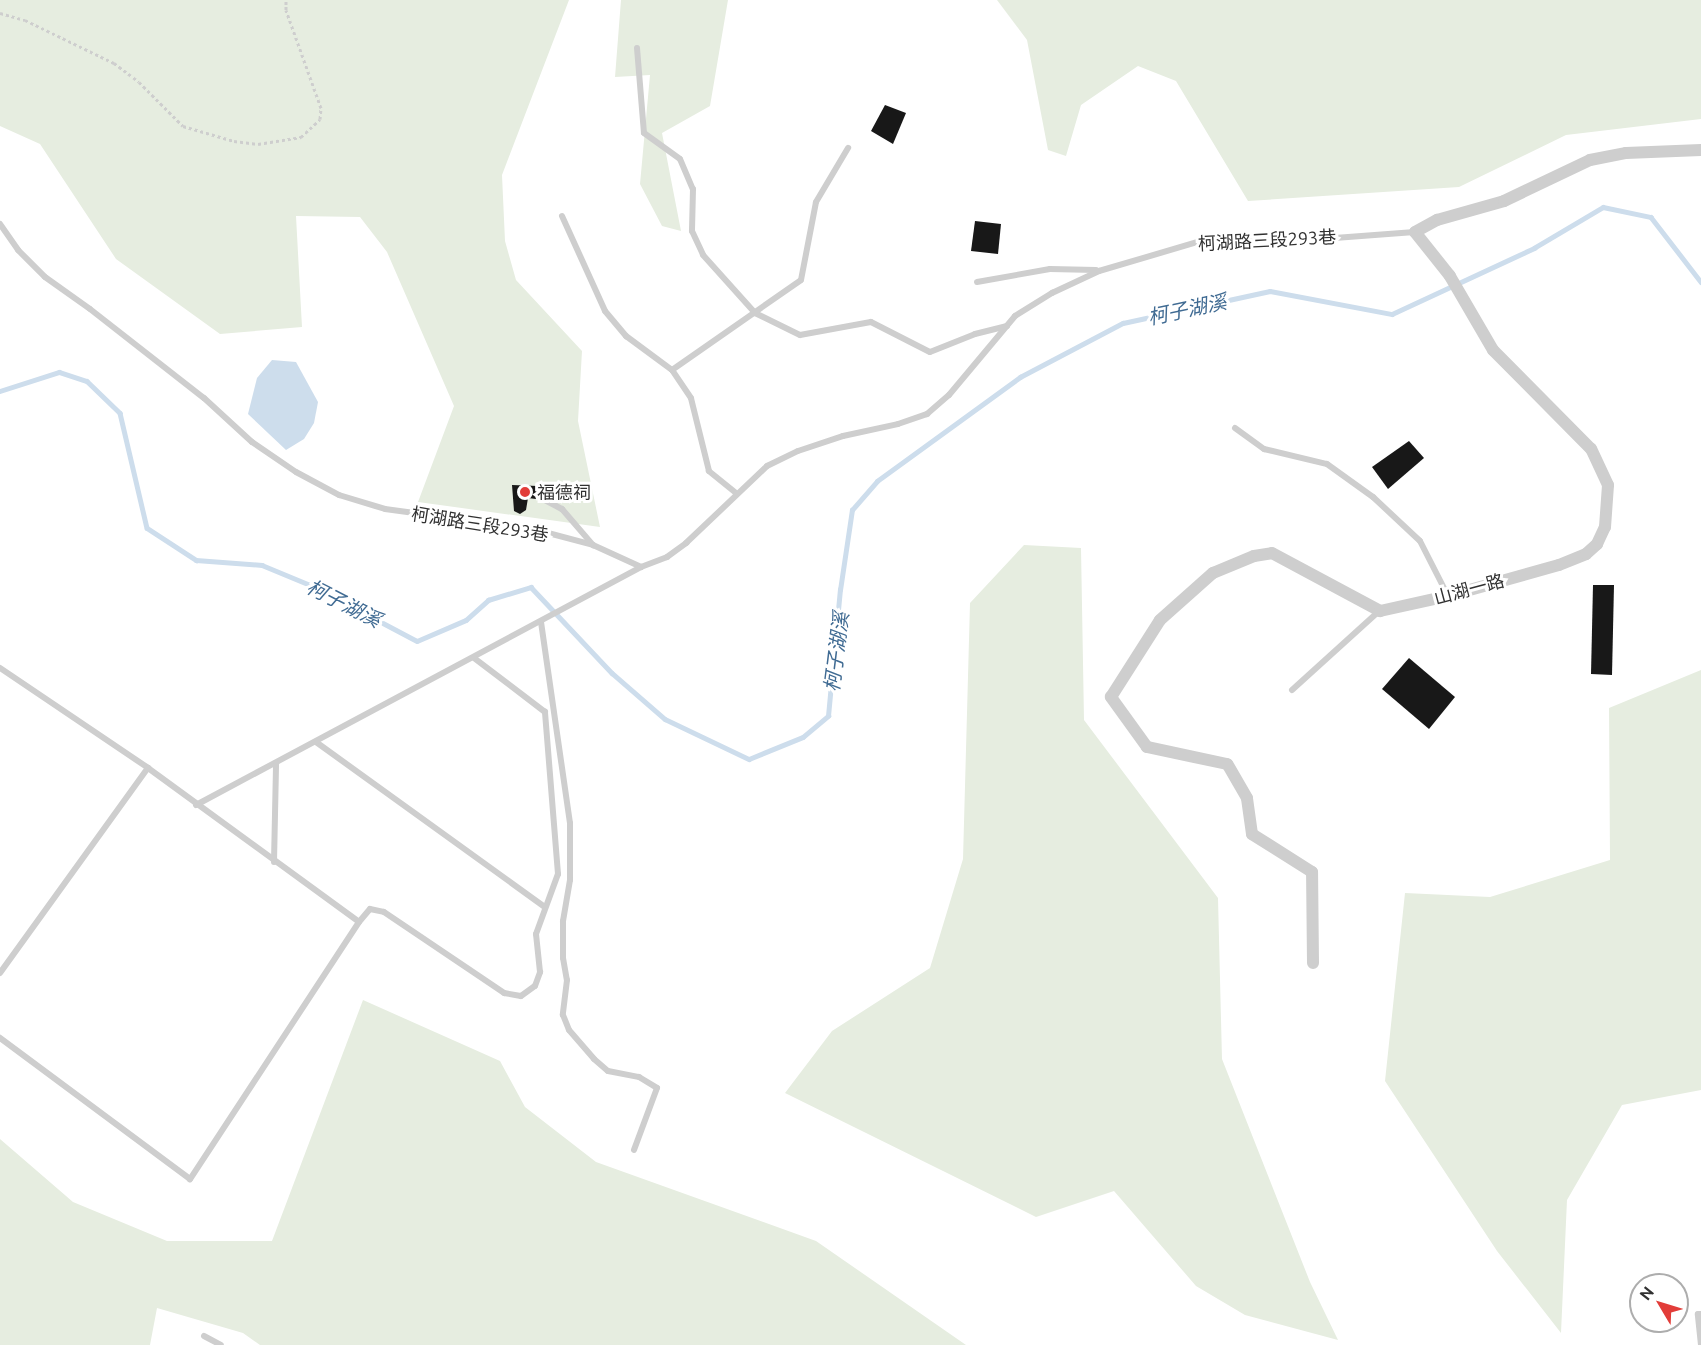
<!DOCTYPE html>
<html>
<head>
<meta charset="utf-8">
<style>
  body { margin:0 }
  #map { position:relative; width:1701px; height:1345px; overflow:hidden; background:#fff; font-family:Ubuntu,"Noto Sans TC",sans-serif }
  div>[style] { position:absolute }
  .green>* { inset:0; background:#e6ede0 }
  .water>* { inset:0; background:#cdddec }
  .stream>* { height:4.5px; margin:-2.25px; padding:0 2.25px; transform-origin:2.25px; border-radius:2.25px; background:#cdddec }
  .building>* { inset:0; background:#181818 }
  .path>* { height:3px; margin-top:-1.5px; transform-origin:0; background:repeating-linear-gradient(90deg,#cecece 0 3px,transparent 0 6px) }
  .service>* { height:6px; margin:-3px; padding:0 3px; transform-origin:3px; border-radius:3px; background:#cecece }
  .minor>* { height:12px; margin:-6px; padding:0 6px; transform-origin:6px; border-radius:6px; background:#cecece }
  .dots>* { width:16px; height:16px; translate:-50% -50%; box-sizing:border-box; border:3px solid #fff; border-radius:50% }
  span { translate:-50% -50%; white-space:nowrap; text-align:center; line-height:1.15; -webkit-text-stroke:6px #fff; paint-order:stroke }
  .street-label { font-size:18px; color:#313131 }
  .poi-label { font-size:18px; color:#313131 }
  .left { translate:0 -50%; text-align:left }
  .water-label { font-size:20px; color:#406b93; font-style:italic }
  .north { position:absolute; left:1629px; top:1273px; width:60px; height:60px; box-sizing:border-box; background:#fff; border:2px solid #adadad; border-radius:50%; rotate:308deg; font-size:16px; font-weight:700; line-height:24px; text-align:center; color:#313131 }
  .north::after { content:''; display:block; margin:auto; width:21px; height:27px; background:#e23d39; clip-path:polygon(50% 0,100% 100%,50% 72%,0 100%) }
</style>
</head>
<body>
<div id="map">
  <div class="green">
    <i style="clip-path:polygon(0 0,569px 0,502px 175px,505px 241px,516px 280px,582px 351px,578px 421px,600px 527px,418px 502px,454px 406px,387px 252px,360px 217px,296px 216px,302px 327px,220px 334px,116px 259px,40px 144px,0 126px)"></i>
    <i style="clip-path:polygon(621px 0,728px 0,710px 106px,662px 133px,681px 231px,662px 226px,640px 184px,650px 75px,615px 77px)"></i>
    <i style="clip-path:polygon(997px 0,1701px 0,1701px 119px,1566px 135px,1459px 187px,1248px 201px,1176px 81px,1138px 66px,1081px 105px,1066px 156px,1048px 150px,1027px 40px)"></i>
    <i style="clip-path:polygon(1024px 545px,1081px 548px,1084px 720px,1218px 898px,1222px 1059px,1310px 1282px,1338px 1340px,1245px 1315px,1196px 1286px,1114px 1191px,1036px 1217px,785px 1093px,832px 1031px,930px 968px,963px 859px,970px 603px)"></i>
    <i style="clip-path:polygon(1701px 670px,1701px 1090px,1622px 1105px,1567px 1200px,1561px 1333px,1497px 1251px,1385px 1081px,1405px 893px,1490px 897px,1610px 860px,1609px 708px)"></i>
    <i style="clip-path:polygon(363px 1000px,500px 1061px,525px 1107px,596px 1162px,816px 1241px,966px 1345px,260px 1345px,243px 1333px,157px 1308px,150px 1345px,0 1345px,0 1139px,73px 1202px,167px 1241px,272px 1241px)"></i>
  </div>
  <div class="water">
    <i style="clip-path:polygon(272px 360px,296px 362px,318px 402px,314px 423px,304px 439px,286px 450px,248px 414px,257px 378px)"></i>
  </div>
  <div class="stream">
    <i style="left:0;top:391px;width:62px;rotate:-17.9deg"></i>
    <i style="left:59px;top:372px;width:29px;rotate:18deg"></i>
    <i style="left:87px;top:381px;width:46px;rotate:44.1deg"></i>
    <i style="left:120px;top:413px;width:118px;rotate:76.8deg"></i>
    <i style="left:147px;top:528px;width:59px;rotate:33.1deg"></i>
    <i style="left:196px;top:560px;width:66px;rotate:4.3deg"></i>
    <i style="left:262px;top:565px;width:57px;rotate:22.5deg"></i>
    <i style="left:315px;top:587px;width:115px;rotate:27.9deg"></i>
    <i style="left:417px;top:641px;width:53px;rotate:-23.2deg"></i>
    <i style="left:466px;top:620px;width:30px;rotate:-42deg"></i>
    <i style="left:488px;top:600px;width:45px;rotate:-16.8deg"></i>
    <i style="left:531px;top:587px;width:118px;rotate:46.7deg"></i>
    <i style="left:612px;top:673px;width:70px;rotate:41deg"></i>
    <i style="left:665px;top:719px;width:93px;rotate:25.5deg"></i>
    <i style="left:749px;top:759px;width:58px;rotate:-22.2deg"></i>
    <i style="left:803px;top:737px;width:33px;rotate:-40deg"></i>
    <i style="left:828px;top:716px;width:127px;rotate:-84.6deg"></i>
    <i style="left:840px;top:590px;width:81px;rotate:-81.5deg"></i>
    <i style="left:852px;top:510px;width:38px;rotate:-49deg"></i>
    <i style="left:877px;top:481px;width:177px;rotate:-36deg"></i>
    <i style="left:1020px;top:377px;width:116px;rotate:-27.7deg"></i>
    <i style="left:1123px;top:323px;width:150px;rotate:-12.3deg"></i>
    <i style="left:1270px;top:291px;width:124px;rotate:10.7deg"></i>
    <i style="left:1392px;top:314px;width:157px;rotate:-24.9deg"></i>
    <i style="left:1534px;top:248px;width:80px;rotate:-30.7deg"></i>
    <i style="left:1603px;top:207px;width:49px;rotate:11.8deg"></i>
    <i style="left:1651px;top:217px;width:82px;rotate:52.4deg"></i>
  </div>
  <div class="building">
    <i style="clip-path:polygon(885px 105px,906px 113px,893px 144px,871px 131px)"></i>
    <i style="clip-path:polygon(975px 221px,1001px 224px,998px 254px,971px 251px)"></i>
    <i style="clip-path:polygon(1409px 441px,1424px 458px,1388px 489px,1372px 467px)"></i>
    <i style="clip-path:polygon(512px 485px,538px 486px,536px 499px,528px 498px,526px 510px,520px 514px,514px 511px)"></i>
    <i style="clip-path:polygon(1593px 585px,1614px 585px,1612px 675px,1591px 674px)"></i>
    <i style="clip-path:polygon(1409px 658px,1455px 697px,1429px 729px,1382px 689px)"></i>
  </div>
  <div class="path">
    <i style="left:0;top:13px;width:26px;rotate:16deg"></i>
    <i style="left:25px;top:20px;width:99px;rotate:25.8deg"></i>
    <i style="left:114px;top:63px;width:31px;rotate:37deg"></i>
    <i style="left:139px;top:82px;width:62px;rotate:45deg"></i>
    <i style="left:183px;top:126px;width:53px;rotate:16.4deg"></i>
    <i style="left:234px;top:141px;width:24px;rotate:7deg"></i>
    <i style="left:258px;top:144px;width:44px;rotate:-9.2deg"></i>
    <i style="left:301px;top:137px;width:26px;rotate:-43deg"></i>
    <i style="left:320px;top:119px;width:11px;rotate:-85deg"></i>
    <i style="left:321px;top:108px;width:104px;rotate:-109.7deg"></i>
    <i style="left:286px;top:10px;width:10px;rotate:-90deg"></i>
  </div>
  <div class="service">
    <i style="left:637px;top:48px;width:85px;rotate:85.3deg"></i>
    <i style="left:644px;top:133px;width:44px;rotate:35.8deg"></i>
    <i style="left:680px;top:159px;width:33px;rotate:67deg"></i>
    <i style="left:693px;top:189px;width:42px;rotate:91.4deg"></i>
    <i style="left:692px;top:231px;width:26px;rotate:65deg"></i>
    <i style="left:703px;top:255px;width:78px;rotate:48.1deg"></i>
    <i style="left:755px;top:313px;width:50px;rotate:26.1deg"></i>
    <i style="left:800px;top:335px;width:72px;rotate:-10.4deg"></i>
    <i style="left:871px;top:322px;width:66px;rotate:27deg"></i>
    <i style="left:930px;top:352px;width:48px;rotate:-21.8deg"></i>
    <i style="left:975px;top:334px;width:33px;rotate:-14deg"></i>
    <i style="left:562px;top:216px;width:104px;rotate:65.6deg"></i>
    <i style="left:605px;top:311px;width:33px;rotate:50deg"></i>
    <i style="left:626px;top:336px;width:57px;rotate:36.5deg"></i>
    <i style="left:0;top:224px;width:32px;rotate:55deg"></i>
    <i style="left:18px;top:250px;width:38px;rotate:45deg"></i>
    <i style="left:45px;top:277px;width:55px;rotate:35.4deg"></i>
    <i style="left:90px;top:309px;width:145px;rotate:38deg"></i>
    <i style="left:204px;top:398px;width:65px;rotate:42.5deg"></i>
    <i style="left:252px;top:442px;width:53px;rotate:34.3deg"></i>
    <i style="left:296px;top:472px;width:49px;rotate:28.1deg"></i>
    <i style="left:339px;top:495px;width:48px;rotate:16.9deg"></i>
    <i style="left:385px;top:509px;width:149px;rotate:7.7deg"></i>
    <i style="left:533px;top:529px;width:62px;rotate:14.9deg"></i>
    <i style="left:593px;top:545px;width:53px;rotate:24.6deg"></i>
    <i style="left:641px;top:567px;width:28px;rotate:-21deg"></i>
    <i style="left:667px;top:557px;width:24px;rotate:-36deg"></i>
    <i style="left:686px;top:543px;width:112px;rotate:-43.5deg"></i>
    <i style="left:767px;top:466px;width:34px;rotate:-26deg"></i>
    <i style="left:798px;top:451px;width:47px;rotate:-18.4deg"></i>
    <i style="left:843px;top:436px;width:56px;rotate:-12.3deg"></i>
    <i style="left:898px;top:424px;width:31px;rotate:-19deg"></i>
    <i style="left:927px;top:414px;width:29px;rotate:-41deg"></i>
    <i style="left:949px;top:395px;width:103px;rotate:-50.1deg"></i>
    <i style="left:1015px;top:316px;width:44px;rotate:-31.9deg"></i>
    <i style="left:1052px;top:293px;width:52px;rotate:-25.1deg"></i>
    <i style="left:1099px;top:271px;width:109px;rotate:-16.4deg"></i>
    <i style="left:1204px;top:240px;width:51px;rotate:-3.4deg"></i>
    <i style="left:1255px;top:237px;width:53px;rotate:3.2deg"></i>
    <i style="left:1308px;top:240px;width:107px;rotate:-4.3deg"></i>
    <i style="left:977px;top:282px;width:74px;rotate:-10.1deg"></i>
    <i style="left:1050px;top:269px;width:46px;rotate:1.2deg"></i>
    <i style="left:1235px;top:428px;width:36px;rotate:36deg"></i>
    <i style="left:1264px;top:449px;width:65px;rotate:13.4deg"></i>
    <i style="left:1327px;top:464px;width:57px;rotate:35.7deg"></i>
    <i style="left:1373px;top:497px;width:64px;rotate:43.1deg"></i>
    <i style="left:1420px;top:541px;width:62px;rotate:63deg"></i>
    <i style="left:736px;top:493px;width:35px;rotate:-141deg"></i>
    <i style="left:709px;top:471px;width:75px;rotate:-103.9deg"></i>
    <i style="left:691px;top:398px;width:34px;rotate:-124deg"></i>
    <i style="left:672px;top:370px;width:157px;rotate:-34.9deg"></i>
    <i style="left:801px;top:280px;width:79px;rotate:-79.1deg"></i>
    <i style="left:816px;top:202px;width:63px;rotate:-59.3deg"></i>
    <i style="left:541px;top:498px;width:24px;rotate:28deg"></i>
    <i style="left:562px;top:509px;width:48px;rotate:49.3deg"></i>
    <i style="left:541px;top:622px;width:203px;rotate:81.8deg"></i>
    <i style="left:570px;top:823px;width:57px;rotate:90deg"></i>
    <i style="left:570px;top:880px;width:42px;rotate:99.7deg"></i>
    <i style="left:563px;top:921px;width:37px;rotate:90deg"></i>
    <i style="left:563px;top:958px;width:22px;rotate:80deg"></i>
    <i style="left:567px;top:980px;width:35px;rotate:97deg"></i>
    <i style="left:563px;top:1015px;width:16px;rotate:68deg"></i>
    <i style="left:569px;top:1030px;width:38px;rotate:49deg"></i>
    <i style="left:594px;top:1059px;width:18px;rotate:41deg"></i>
    <i style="left:608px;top:1071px;width:32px;rotate:11deg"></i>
    <i style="left:639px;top:1077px;width:21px;rotate:31deg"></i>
    <i style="left:657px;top:1088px;width:66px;rotate:110.4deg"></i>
    <i style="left:0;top:668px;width:179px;rotate:34deg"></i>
    <i style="left:148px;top:768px;width:261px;rotate:36.1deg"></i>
    <i style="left:359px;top:922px;width:308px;rotate:123.3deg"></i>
    <i style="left:190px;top:1179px;width:237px;rotate:-143.4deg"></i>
    <i style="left:1292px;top:690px;width:118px;rotate:-42.2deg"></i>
    <i style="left:316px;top:742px;width:282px;rotate:35.8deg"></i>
    <i style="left:196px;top:805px;width:505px;rotate:-28.14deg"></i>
    <i style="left:274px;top:862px;width:99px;rotate:-88.8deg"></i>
    <i style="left:359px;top:922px;width:17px;rotate:-50deg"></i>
    <i style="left:370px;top:909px;width:14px;rotate:12deg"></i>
    <i style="left:384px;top:912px;width:145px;rotate:34deg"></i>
    <i style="left:504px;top:993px;width:17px;rotate:10deg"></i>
    <i style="left:521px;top:996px;width:17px;rotate:-36deg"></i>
    <i style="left:535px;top:986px;width:15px;rotate:-70deg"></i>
    <i style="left:540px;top:972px;width:38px;rotate:-96deg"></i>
    <i style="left:536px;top:934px;width:64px;rotate:-69.9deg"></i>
    <i style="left:558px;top:874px;width:163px;rotate:-94.6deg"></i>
    <i style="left:545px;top:712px;width:89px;rotate:-142.7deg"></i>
    <i style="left:0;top:973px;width:253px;rotate:-54.2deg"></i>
    <i style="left:204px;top:1336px;width:19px;rotate:28deg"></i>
    <i style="left:1701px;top:1345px;width:31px;rotate:-96deg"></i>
    <i style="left:1698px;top:1314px;width:3px"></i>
  </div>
  <div class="minor">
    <i style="left:1313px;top:963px;width:91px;rotate:-90.6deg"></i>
    <i style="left:1312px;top:872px;width:71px;rotate:-147.7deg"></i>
    <i style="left:1252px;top:834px;width:36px;rotate:-98deg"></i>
    <i style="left:1247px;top:798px;width:39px;rotate:-120deg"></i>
    <i style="left:1227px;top:764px;width:82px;rotate:-168deg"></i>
    <i style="left:1147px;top:747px;width:62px;rotate:-125.8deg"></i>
    <i style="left:1111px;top:697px;width:91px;rotate:-57.5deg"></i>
    <i style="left:1160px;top:620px;width:71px;rotate:-41.6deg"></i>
    <i style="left:1213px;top:573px;width:44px;rotate:-22.5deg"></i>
    <i style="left:1254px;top:556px;width:18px;rotate:-9deg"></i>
    <i style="left:1272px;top:553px;width:123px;rotate:28.2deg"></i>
    <i style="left:1380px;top:611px;width:70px;rotate:-12.4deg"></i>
    <i style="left:1448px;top:596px;width:115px;rotate:-15.6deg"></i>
    <i style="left:1559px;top:565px;width:29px;rotate:-22deg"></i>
    <i style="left:1586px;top:554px;width:15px;rotate:-42deg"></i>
    <i style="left:1597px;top:544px;width:19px;rotate:-65deg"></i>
    <i style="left:1605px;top:527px;width:42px;rotate:-85.9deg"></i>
    <i style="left:1608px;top:485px;width:40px;rotate:-115deg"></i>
    <i style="left:1591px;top:449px;width:139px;rotate:-134.7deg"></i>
    <i style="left:1493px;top:350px;width:86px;rotate:-120.2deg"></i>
    <i style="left:1450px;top:276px;width:56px;rotate:-128.5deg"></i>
    <i style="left:1415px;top:232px;width:25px;rotate:-29deg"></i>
    <i style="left:1437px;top:220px;width:70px;rotate:-15.8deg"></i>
    <i style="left:1504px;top:201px;width:95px;rotate:-25.5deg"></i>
    <i style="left:1590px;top:160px;width:37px;rotate:-11deg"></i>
    <i style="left:1626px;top:153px;width:75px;rotate:-2.3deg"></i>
  </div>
  <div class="dots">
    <i style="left:525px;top:492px;background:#e23d39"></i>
  </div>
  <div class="street-label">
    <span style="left:1267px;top:240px;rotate:-3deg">柯湖路三段293巷</span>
    <span style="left:480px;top:524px;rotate:9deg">柯湖路三段293巷</span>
    <span style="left:1469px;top:589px;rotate:-15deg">山湖一路</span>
  </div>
  <div class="poi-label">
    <span class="left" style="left:537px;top:492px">福德祠</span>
  </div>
  <div class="water-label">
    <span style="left:1187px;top:309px;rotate:-12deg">柯子湖溪</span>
    <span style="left:344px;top:603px;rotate:27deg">柯子湖溪</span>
    <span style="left:836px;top:652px;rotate:-83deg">柯子湖溪</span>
  </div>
  <div class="north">N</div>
</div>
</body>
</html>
